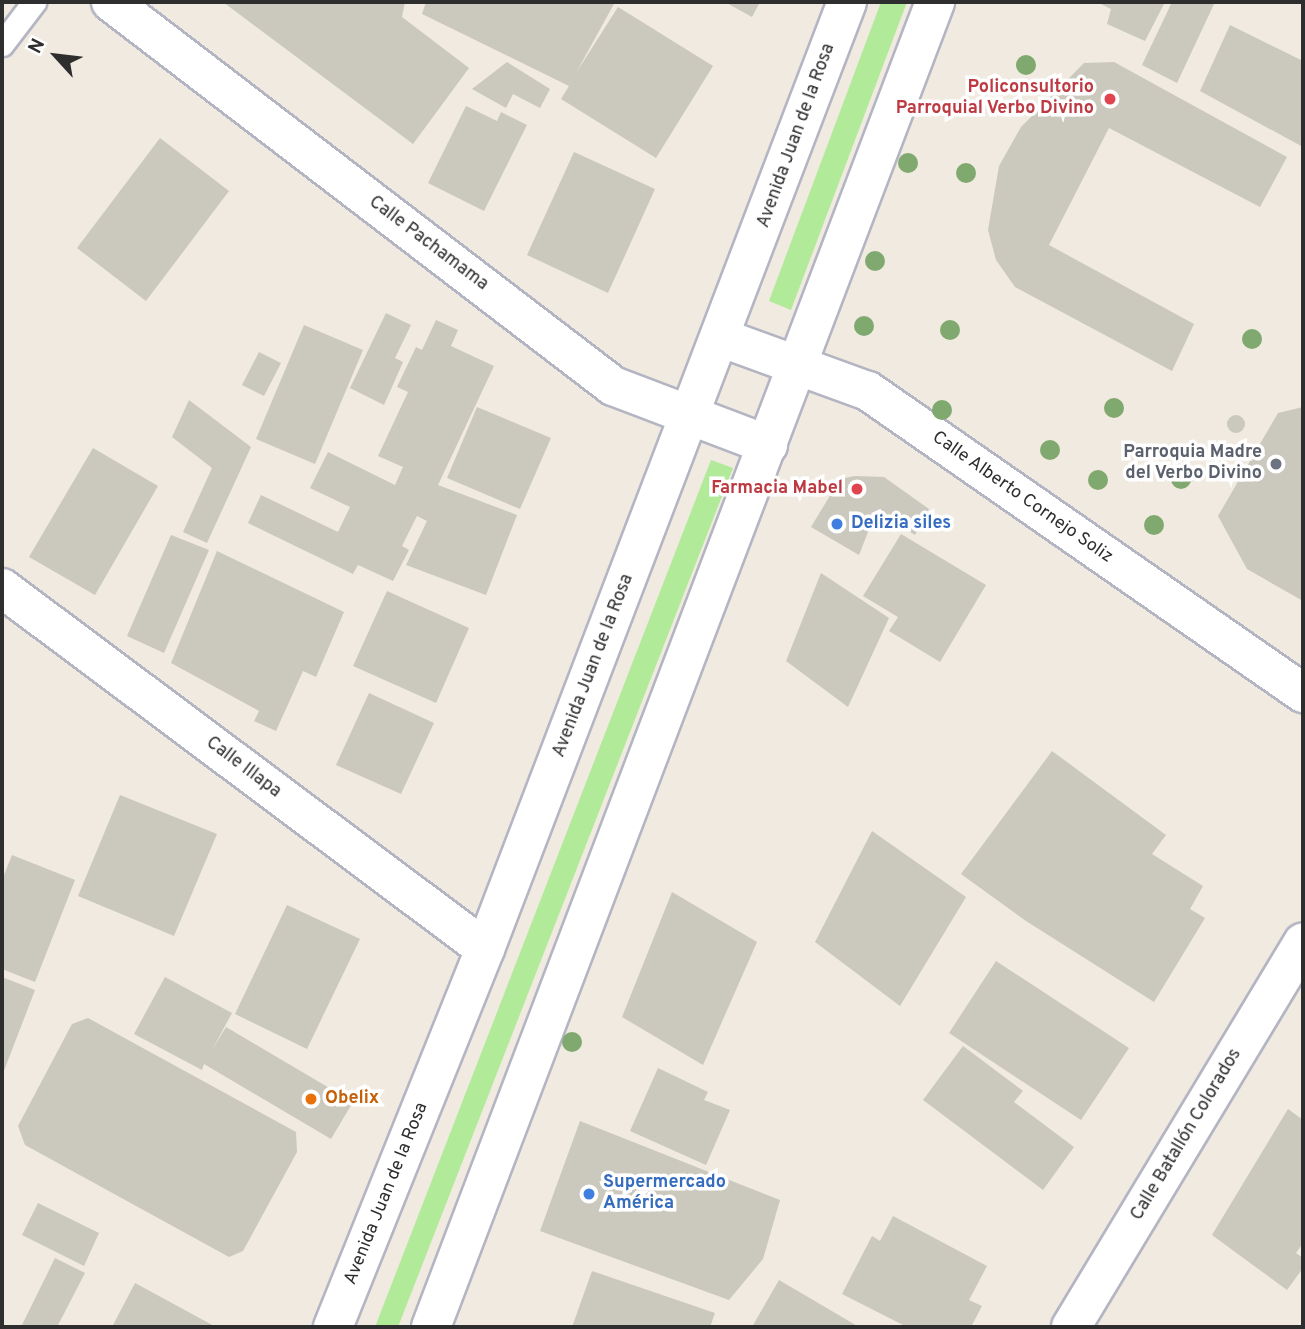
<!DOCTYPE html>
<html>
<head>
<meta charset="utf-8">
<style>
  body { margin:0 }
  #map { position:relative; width:1305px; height:1329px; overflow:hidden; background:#f0eae0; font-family:Overpass,sans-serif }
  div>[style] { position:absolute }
  .green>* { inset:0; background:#b1ea99 }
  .building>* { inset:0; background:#cbc8be }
  .round { border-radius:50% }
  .roads { filter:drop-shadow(2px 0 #b4b5c2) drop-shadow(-2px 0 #b4b5c2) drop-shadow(0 2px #b4b5c2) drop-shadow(0 -2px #b4b5c2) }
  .lane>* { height:23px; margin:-11.5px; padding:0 11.5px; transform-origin:11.5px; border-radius:11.5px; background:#fff }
  .street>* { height:38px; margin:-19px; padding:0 19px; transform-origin:19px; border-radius:19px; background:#fff }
  .secondary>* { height:38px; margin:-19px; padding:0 19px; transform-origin:19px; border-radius:19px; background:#fff }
  .trees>* { width:20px; height:20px; margin:-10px; border-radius:50%; background:#80a970 }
  .dots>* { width:19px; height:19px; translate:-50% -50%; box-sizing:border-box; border:4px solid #fff; border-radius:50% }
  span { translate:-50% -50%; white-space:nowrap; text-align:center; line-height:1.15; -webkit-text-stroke:7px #fff; paint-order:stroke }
  .health-label { font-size:18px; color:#be3a42; font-weight:700 }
  .right { translate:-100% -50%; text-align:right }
  .street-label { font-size:18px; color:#2e2e2e }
  .worship-label { font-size:18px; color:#5b616d; font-weight:700 }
  .shop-label { font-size:18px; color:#366cbe; font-weight:700 }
  .left { translate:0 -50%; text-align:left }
  .food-label { font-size:18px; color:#c56008; font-weight:700 }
  .frame { position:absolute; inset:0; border:4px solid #2e2e2e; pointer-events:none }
  .north { position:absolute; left:21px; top:21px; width:70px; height:70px; -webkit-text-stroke:5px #fff; paint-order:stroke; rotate:297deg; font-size:19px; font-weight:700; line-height:28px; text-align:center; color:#2e2e2e }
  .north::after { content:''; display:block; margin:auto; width:24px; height:32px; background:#2e2e2e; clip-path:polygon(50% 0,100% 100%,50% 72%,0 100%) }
</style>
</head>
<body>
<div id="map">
  <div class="green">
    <i style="clip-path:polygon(881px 2px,907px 2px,791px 310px,769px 301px)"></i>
    <i style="clip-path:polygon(711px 460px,733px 468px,398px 1327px,375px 1327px)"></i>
  </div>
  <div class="building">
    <i style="clip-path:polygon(223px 2px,405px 2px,402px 17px,469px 68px,413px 144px)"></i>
    <i style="clip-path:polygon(426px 2px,615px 2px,576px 73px,618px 7px,713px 66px,656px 158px,561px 99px,569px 86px,422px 14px)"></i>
    <i style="clip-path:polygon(725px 2px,760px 2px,752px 17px)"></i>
    <i style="clip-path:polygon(1097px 2px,1165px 2px,1145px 41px,1107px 24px,1111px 9px)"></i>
    <i style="clip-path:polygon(1172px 2px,1215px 2px,1177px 83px,1142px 65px)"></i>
    <i style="clip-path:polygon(1230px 25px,1303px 61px,1303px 147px,1200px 91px)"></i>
    <i style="clip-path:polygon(507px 62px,550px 89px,540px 108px,513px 94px,506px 108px,472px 89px)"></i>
    <i style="clip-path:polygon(1114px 62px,1287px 157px,1260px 207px,1109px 128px,1049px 245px,1194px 324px,1172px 371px,1015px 287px,996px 260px,988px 230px,999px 166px,1021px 127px,1084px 63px)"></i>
    <i style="clip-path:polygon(466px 106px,497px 121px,501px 112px,527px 125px,484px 211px,428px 183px)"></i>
    <i style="clip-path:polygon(160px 138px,229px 191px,146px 301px,77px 248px)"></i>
    <i style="clip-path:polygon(574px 152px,655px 189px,608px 293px,527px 255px)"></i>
    <i style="clip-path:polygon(386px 313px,411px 325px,395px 358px,403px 362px,384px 405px,350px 388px)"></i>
    <i style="clip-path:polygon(436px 320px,458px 330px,451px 346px,494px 366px,438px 485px,517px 515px,486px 595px,406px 565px,427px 521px,417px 516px,402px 546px,409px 550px,393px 581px,358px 565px,353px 574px,248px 523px,261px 495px,338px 532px,350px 507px,310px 488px,328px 452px,395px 485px,403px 467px,378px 456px,408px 392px,397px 387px,416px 347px,422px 350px)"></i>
    <i style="clip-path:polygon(304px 325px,363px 350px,315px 464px,256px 439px)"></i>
    <i style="clip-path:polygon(259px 352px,281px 363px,264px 396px,242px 385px)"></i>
    <i style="clip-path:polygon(189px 400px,251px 447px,207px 543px,183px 532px,212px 468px,172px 437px)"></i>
    <i style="clip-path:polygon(477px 407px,551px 438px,520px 509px,447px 478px)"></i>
    <i style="clip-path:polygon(1303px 407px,1303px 601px,1247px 569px,1218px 516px,1278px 413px)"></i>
    <i class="round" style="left:1227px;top:415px;width:18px;height:18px"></i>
    <i style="clip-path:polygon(93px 448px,158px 486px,95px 595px,29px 557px)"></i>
    <i style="clip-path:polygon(855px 476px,884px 477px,929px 509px,915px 535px,887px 518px,868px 532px,859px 555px,811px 527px,840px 479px)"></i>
    <i style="clip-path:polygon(901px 534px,986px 585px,940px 662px,889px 631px,898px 617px,863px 596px)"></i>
    <i style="clip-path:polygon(171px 535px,209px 550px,164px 653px,127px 636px)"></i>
    <i style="clip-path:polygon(217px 551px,344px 612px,316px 677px,303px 671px,276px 731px,254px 721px,259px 711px,171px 663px)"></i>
    <i style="clip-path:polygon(821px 573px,889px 618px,848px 707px,786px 661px)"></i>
    <i style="clip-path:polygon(387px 591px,469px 628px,436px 703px,353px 666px)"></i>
    <i style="clip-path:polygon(369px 693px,434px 723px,401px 794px,336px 765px)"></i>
    <i style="clip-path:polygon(1052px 751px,1166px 835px,1152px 854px,1203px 886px,1190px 909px,1205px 918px,1154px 1002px,1026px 921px,961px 874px)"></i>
    <i style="clip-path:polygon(120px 795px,217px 834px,174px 936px,78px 896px)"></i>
    <i style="clip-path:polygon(872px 831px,966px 897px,900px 1006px,815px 942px)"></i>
    <i style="clip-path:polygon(12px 855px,75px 880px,35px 982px,2px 969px,2px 880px)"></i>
    <i style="clip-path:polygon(672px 892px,757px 942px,703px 1065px,622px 1017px)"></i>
    <i style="clip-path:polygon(287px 905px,360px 939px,307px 1049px,235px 1014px)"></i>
    <i style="clip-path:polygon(996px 961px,1129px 1048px,1081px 1120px,949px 1033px)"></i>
    <i style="clip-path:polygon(2px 977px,35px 990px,2px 1076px)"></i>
    <i style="clip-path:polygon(165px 977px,232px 1013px,212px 1050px,226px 1027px,353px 1102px,331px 1139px,204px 1064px,202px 1070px,134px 1034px)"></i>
    <i style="clip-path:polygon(88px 1018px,296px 1132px,297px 1152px,243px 1251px,229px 1257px,25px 1145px,18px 1126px,72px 1024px)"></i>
    <i style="clip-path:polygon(963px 1046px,1023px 1091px,1014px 1102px,1074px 1147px,1043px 1190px,923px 1100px)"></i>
    <i style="clip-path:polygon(658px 1068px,708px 1092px,704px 1100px,730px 1110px,706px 1165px,630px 1131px)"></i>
    <i style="clip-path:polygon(1288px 1109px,1303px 1120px,1303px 1243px,1296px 1253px,1303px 1258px,1303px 1268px,1287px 1290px,1212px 1235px)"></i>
    <i style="clip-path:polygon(580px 1121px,780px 1200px,763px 1259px,729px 1300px,540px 1231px)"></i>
    <i style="clip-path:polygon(38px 1203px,99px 1233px,84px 1266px,22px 1235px)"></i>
    <i style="clip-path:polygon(893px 1216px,987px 1266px,969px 1300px,982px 1306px,971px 1327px,907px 1327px,842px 1294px,872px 1236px,880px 1241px)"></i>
    <i style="clip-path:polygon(55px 1258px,85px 1273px,57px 1327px,21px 1327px)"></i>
    <i style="clip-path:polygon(592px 1271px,715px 1313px,710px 1327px,572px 1327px)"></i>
    <i style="clip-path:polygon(779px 1280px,859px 1327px,752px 1327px)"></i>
    <i style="clip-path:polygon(135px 1283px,216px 1327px,112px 1327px)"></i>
  </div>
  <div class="roads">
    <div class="lane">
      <i style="left:2px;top:44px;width:53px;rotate:-52.7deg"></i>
    </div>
    <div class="street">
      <i style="left:111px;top:2px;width:632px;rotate:37.41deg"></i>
      <i style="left:613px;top:386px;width:166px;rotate:20.8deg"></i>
      <i style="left:722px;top:338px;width:155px;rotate:20deg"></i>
      <i style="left:868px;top:391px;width:530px;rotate:34.77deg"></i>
      <i style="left:2px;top:588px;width:603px;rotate:36.77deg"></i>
      <i style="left:1071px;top:1327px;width:449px;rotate:-58.9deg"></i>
    </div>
    <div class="secondary">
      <i style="left:333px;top:1327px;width:407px;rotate:-68.1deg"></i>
      <i style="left:485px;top:949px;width:1014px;rotate:-69.08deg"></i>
      <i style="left:431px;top:1327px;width:1418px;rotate:-69.17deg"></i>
    </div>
  </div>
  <div class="trees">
    <i style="left:1026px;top:65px"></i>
    <i style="left:908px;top:163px"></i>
    <i style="left:966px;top:173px"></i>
    <i style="left:875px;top:261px"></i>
    <i style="left:864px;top:326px"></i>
    <i style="left:950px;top:330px"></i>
    <i style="left:1252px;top:339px"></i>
    <i style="left:1114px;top:408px"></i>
    <i style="left:942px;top:410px"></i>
    <i style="left:1050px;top:450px"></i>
    <i style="left:1181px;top:479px"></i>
    <i style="left:1098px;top:480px"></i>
    <i style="left:1154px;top:525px"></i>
    <i style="left:572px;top:1042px"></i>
  </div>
  <div class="dots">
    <i style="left:1110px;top:99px;background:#e0444e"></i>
    <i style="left:1276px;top:464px;background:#6b7280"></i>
    <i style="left:857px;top:489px;background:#e0444e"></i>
    <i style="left:837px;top:524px;background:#3f7fe0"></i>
    <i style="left:311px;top:1099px;background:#e8710a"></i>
    <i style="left:589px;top:1194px;background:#3f7fe0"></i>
  </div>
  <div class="health-label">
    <span class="right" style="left:1094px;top:99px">Policonsultorio<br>Parroquial Verbo Divino</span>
    <span class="right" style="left:843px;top:489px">Farmacia Mabel</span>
  </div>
  <div class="street-label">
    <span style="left:797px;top:136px;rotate:-70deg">Avenida Juan de la Rosa</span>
    <span style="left:428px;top:244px;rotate:37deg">Calle Pachamama</span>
    <span style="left:1022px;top:498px;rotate:35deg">Calle Alberto Cornejo Soliz</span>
    <span style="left:594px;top:666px;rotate:-69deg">Avenida Juan de la Rosa</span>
    <span style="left:243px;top:768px;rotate:37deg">Calle Illapa</span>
    <span style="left:1187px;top:1135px;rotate:-59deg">Calle Batallón Colorados</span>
    <span style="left:387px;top:1194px;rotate:-68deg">Avenida Juan de la Rosa</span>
  </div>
  <div class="worship-label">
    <span class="right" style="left:1262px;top:464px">Parroquia Madre<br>del Verbo Divino</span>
  </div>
  <div class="shop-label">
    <span class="left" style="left:851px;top:524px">Delizia siles</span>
    <span class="left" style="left:603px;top:1194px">Supermercado<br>América</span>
  </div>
  <div class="food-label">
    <span class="left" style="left:325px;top:1099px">Obelix</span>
  </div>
  <div class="frame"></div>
  <div class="north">N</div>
</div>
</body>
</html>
